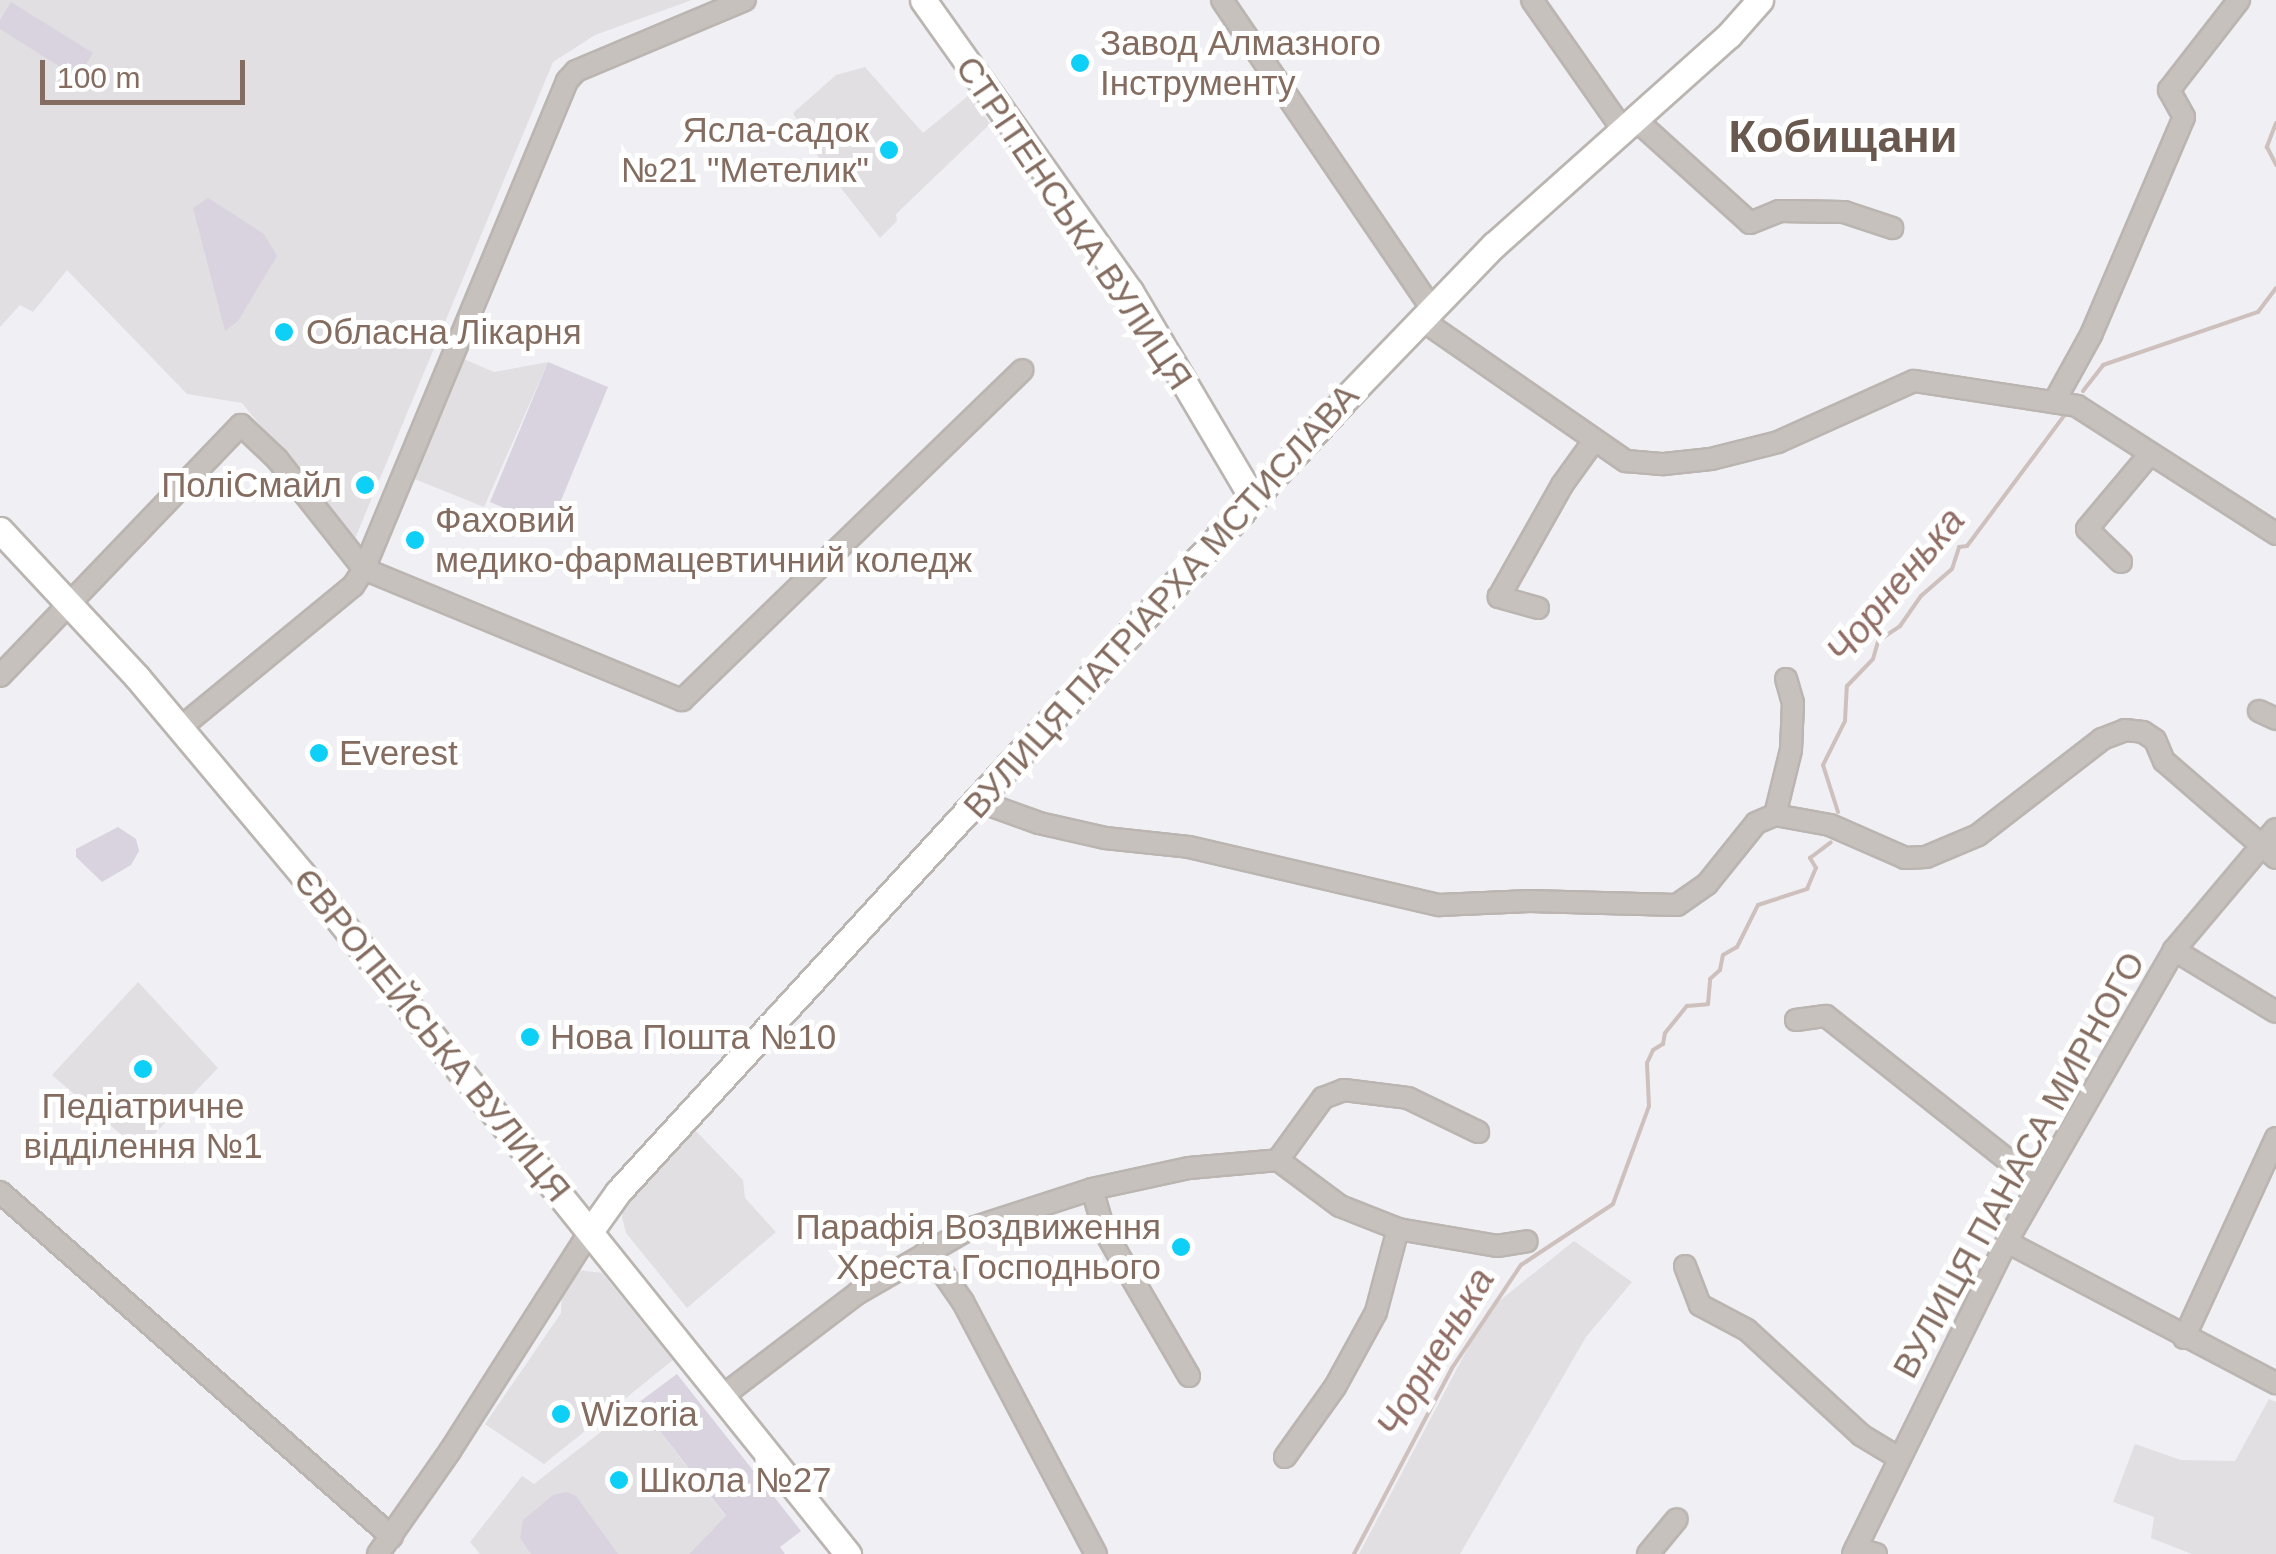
<!DOCTYPE html>
<html>
<head>
<meta charset="utf-8">
<style>
  body { margin:0 }
  #map { position:relative; width:2276px; height:1554px; overflow:hidden; background:#efeff4; font-family:Helvetica,sans-serif }
  div>[style] { position:absolute }
  .built>* { inset:0; background:#e1dfe2 }
  .green>* { inset:0; background:#d9d3df }
  .stream>* { height:4px; margin:-2px; padding:0 2px; transform-origin:2px; border-radius:2px; background:#cec0bc }
  .roads { filter:drop-shadow(2px 0 #bbb5b1) drop-shadow(-2px 0 #bbb5b1) drop-shadow(0 2px #bbb5b1) drop-shadow(0 -2px #bbb5b1) }
  .minor>* { height:20px; margin:-10px; padding:0 10px; transform-origin:10px; border-radius:10px; background:#c7c1be }
  .major>* { height:25px; margin:-12.5px; padding:0 12.5px; transform-origin:12.5px; border-radius:12.5px; background:#fff }
  .dots>* { width:28px; height:28px; translate:-50% -50%; box-sizing:border-box; border:5px solid #fff; border-radius:50% }
  span { translate:-50% -50%; white-space:nowrap; text-align:center; line-height:1.15; -webkit-text-stroke:10px #fff; paint-order:stroke }
  .poi-label { font-size:35px; color:#846d60 }
  .left { translate:0 -50%; text-align:left }
  .right { translate:-100% -50%; text-align:right }
  .street-label { font-size:35px; color:#846d60 }
  .water-label { font-size:38px; color:#906d64; font-style:italic }
  .district-label { font-size:45px; color:#68584e; font-weight:700 }
  .scale { position:absolute; left:40px; top:60px; width:205px; height:45px; box-sizing:border-box; border:5px solid #846d60; border-top:0; padding-left:12px; font-size:30px; line-height:35px; white-space:nowrap; color:#846d60; -webkit-text-stroke:8px #fff; paint-order:stroke }
</style>
</head>
<body>
<div id="map">
  <div class="built">
    <i style="clip-path:polygon(0 0,692px 0,595px 35px,553px 62px,354px 541px,242px 403px,187px 394px,67px 270px,33px 312px,20px 305px,0 327px)"></i>
    <i style="clip-path:polygon(865px 67px,923px 133px,969px 95px,990px 124px,896px 214px,897px 221px,880px 238px,823px 165px,793px 113px,836px 75px)"></i>
    <i style="clip-path:polygon(452px 354px,494px 372px,548px 362px,484px 507px,402px 474px)"></i>
    <i style="clip-path:polygon(138px 982px,218px 1068px,139px 1150px,52px 1075px)"></i>
    <i style="clip-path:polygon(695px 1130px,743px 1180px,745px 1198px,776px 1232px,687px 1308px,626px 1233px,622px 1217px,623px 1208px)"></i>
    <i style="clip-path:polygon(1574px 1241px,1632px 1282px,1586px 1337px,1460px 1554px,1359px 1554px,1488px 1310px)"></i>
    <i style="clip-path:polygon(579px 1270px,602px 1273px,673px 1360px,544px 1464px,485px 1424px,561px 1313px,562px 1295px)"></i>
    <i style="clip-path:polygon(2269px 1399px,2276px 1402px,2276px 1554px,2192px 1554px,2151px 1538px,2154px 1517px,2113px 1502px,2135px 1444px,2181px 1460px,2235px 1461px)"></i>
    <i style="clip-path:polygon(638px 1403px,726px 1517px,689px 1554px,480px 1554px,470px 1542px,522px 1476px,534px 1484px)"></i>
  </div>
  <div class="green">
    <i style="clip-path:polygon(11px 2px,93px 53px,78px 78px,0 29px,0 20px)"></i>
    <i style="clip-path:polygon(208px 198px,264px 234px,277px 256px,238px 321px,225px 331px,193px 208px)"></i>
    <i style="clip-path:polygon(548px 362px,608px 387px,550px 527px,490px 502px)"></i>
    <i style="clip-path:polygon(118px 827px,136px 839px,139px 851px,131px 865px,102px 882px,76px 857px,76px 849px)"></i>
    <i style="clip-path:polygon(677px 1374px,801px 1531px,780px 1547px,785px 1554px,689px 1554px,726px 1516px,638px 1403px)"></i>
    <i style="clip-path:polygon(566px 1492px,576px 1496px,618px 1554px,531px 1554px,520px 1538px,523px 1520px,553px 1495px)"></i>
  </div>
  <div class="stream">
    <i style="left:2276px;top:123px;width:26px;rotate:111deg"></i>
    <i style="left:2267px;top:147px;width:20px;rotate:63deg"></i>
    <i style="left:2083px;top:391px;width:33px;rotate:-52deg"></i>
    <i style="left:2103px;top:365px;width:164px;rotate:-18.9deg"></i>
    <i style="left:2258px;top:312px;width:30px;rotate:-53deg"></i>
    <i style="left:1838px;top:812px;width:49px;rotate:-107.7deg"></i>
    <i style="left:1823px;top:765px;width:49px;rotate:-63.4deg"></i>
    <i style="left:1845px;top:721px;width:35px;rotate:-87deg"></i>
    <i style="left:1847px;top:686px;width:37px;rotate:-46deg"></i>
    <i style="left:1873px;top:659px;width:19px;rotate:-74deg"></i>
    <i style="left:1878px;top:641px;width:27px;rotate:-34deg"></i>
    <i style="left:1900px;top:626px;width:37px;rotate:-55deg"></i>
    <i style="left:1921px;top:596px;width:41px;rotate:-41.1deg"></i>
    <i style="left:1952px;top:569px;width:23px;rotate:-72deg"></i>
    <i style="left:1959px;top:547px;width:8px;rotate:-7deg"></i>
    <i style="left:1967px;top:546px;width:166px;rotate:-53.3deg"></i>
    <i style="left:1354px;top:1554px;width:210px;rotate:-62.2deg"></i>
    <i style="left:1452px;top:1368px;width:124px;rotate:-56.2deg"></i>
    <i style="left:1521px;top:1265px;width:110px;rotate:-33.5deg"></i>
    <i style="left:1613px;top:1204px;width:104px;rotate:-69.8deg"></i>
    <i style="left:1649px;top:1106px;width:43px;rotate:-92.7deg"></i>
    <i style="left:1647px;top:1063px;width:14px;rotate:-65deg"></i>
    <i style="left:1653px;top:1050px;width:12px;rotate:-31deg"></i>
    <i style="left:1663px;top:1044px;width:11px;rotate:-80deg"></i>
    <i style="left:1665px;top:1033px;width:35px;rotate:-51deg"></i>
    <i style="left:1687px;top:1006px;width:21px;rotate:-5deg"></i>
    <i style="left:1708px;top:1004px;width:25px;rotate:-85deg"></i>
    <i style="left:1710px;top:979px;width:13px;rotate:-42deg"></i>
    <i style="left:1720px;top:970px;width:15px;rotate:-79deg"></i>
    <i style="left:1723px;top:955px;width:16px;rotate:-30deg"></i>
    <i style="left:1737px;top:947px;width:47px;rotate:-63.4deg"></i>
    <i style="left:1758px;top:905px;width:52px;rotate:-18.1deg"></i>
    <i style="left:1807px;top:889px;width:23px;rotate:-67deg"></i>
    <i style="left:1816px;top:868px;width:12px;rotate:-121deg"></i>
    <i style="left:1810px;top:858px;width:26px;rotate:-37deg"></i>
  </div>
  <div class="roads">
    <div class="minor">
      <i style="left:1222px;top:0;width:374px;rotate:55.8deg"></i>
      <i style="left:1532px;top:0;width:159px;rotate:55deg"></i>
      <i style="left:1635px;top:119px;width:155px;rotate:42.1deg"></i>
      <i style="left:1750px;top:223px;width:31px;rotate:-22deg"></i>
      <i style="left:1779px;top:211px;width:65px;rotate:0.9deg"></i>
      <i style="left:1844px;top:212px;width:51px;rotate:18.4deg"></i>
      <i style="left:1422px;top:320px;width:248px;rotate:34.7deg"></i>
      <i style="left:1626px;top:461px;width:38px;rotate:5deg"></i>
      <i style="left:1664px;top:464px;width:47px;rotate:-6.1deg"></i>
      <i style="left:1711px;top:459px;width:69px;rotate:-14.2deg"></i>
      <i style="left:1778px;top:442px;width:149px;rotate:-24.2deg"></i>
      <i style="left:1914px;top:381px;width:165px;rotate:8.7deg"></i>
      <i style="left:2077px;top:406px;width:237px;rotate:32.7deg"></i>
      <i style="left:2054px;top:402px;width:77px;rotate:-61.1deg"></i>
      <i style="left:2091px;top:335px;width:237px;rotate:-66.9deg"></i>
      <i style="left:2184px;top:117px;width:31px;rotate:-119deg"></i>
      <i style="left:2169px;top:90px;width:114px;rotate:-52.1deg"></i>
      <i style="left:2121px;top:562px;width:47px;rotate:-135.9deg"></i>
      <i style="left:2087px;top:529px;width:98px;rotate:-50deg"></i>
      <i style="left:1538px;top:608px;width:41px;rotate:-164.2deg"></i>
      <i style="left:1499px;top:597px;width:129px;rotate:-60.6deg"></i>
      <i style="left:1562px;top:485px;width:53px;rotate:-54.2deg"></i>
      <i style="left:0;top:676px;width:348px;rotate:-46.2deg"></i>
      <i style="left:241px;top:425px;width:50px;rotate:43.4deg"></i>
      <i style="left:277px;top:459px;width:140px;rotate:51.7deg"></i>
      <i style="left:364px;top:569px;width:344px;rotate:22.4deg"></i>
      <i style="left:682px;top:700px;width:474px;rotate:-44.1deg"></i>
      <i style="left:2259px;top:711px;width:19px;rotate:25deg"></i>
      <i style="left:180px;top:728px;width:224px;rotate:-39.4deg"></i>
      <i style="left:353px;top:586px;width:20px;rotate:-57deg"></i>
      <i style="left:364px;top:569px;width:529px;rotate:-67.41deg"></i>
      <i style="left:567px;top:81px;width:13px;rotate:-48deg"></i>
      <i style="left:576px;top:71px;width:183px;rotate:-22.8deg"></i>
      <i style="left:978px;top:801px;width:65px;rotate:19.8deg"></i>
      <i style="left:1039px;top:823px;width:68px;rotate:12.8deg"></i>
      <i style="left:1105px;top:838px;width:84px;rotate:6.1deg"></i>
      <i style="left:1189px;top:847px;width:257px;rotate:13.1deg"></i>
      <i style="left:1439px;top:905px;width:91px;rotate:-2.5deg"></i>
      <i style="left:1530px;top:901px;width:147px;rotate:1.6deg"></i>
      <i style="left:1677px;top:905px;width:37px;rotate:-35deg"></i>
      <i style="left:1707px;top:884px;width:78px;rotate:-51.2deg"></i>
      <i style="left:1756px;top:823px;width:21px;rotate:-23deg"></i>
      <i style="left:1775px;top:815px;width:67px;rotate:-76.2deg"></i>
      <i style="left:1791px;top:750px;width:47px;rotate:-87.6deg"></i>
      <i style="left:1793px;top:703px;width:25px;rotate:-106deg"></i>
      <i style="left:1775px;top:815px;width:56px;rotate:10.3deg"></i>
      <i style="left:1830px;top:825px;width:82px;rotate:23.7deg"></i>
      <i style="left:1905px;top:858px;width:21px;rotate:-3deg"></i>
      <i style="left:1926px;top:857px;width:56px;rotate:-22.9deg"></i>
      <i style="left:1978px;top:835px;width:157px;rotate:-37.7deg"></i>
      <i style="left:2102px;top:739px;width:25px;rotate:-21deg"></i>
      <i style="left:2125px;top:730px;width:18px;rotate:6deg"></i>
      <i style="left:2143px;top:732px;width:14px;rotate:34deg"></i>
      <i style="left:2155px;top:740px;width:23px;rotate:67deg"></i>
      <i style="left:2164px;top:761px;width:148px;rotate:40.9deg"></i>
      <i style="left:2174px;top:950px;width:119px;rotate:31.3deg"></i>
      <i style="left:1796px;top:1020px;width:30px;rotate:-8deg"></i>
      <i style="left:1826px;top:1016px;width:270px;rotate:38.4deg"></i>
      <i style="left:1278px;top:1160px;width:77px;rotate:-54deg"></i>
      <i style="left:1323px;top:1098px;width:22px;rotate:-21deg"></i>
      <i style="left:1344px;top:1090px;width:64px;rotate:7.1deg"></i>
      <i style="left:1408px;top:1098px;width:78px;rotate:25.9deg"></i>
      <i style="left:1092px;top:1189px;width:43px;rotate:73.7deg"></i>
      <i style="left:1104px;top:1230px;width:169px;rotate:59.8deg"></i>
      <i style="left:0;top:1192px;width:522px;rotate:41.35deg"></i>
      <i style="left:2007px;top:1242px;width:304px;rotate:27.7deg"></i>
      <i style="left:927px;top:1250px;width:63px;rotate:55.3deg"></i>
      <i style="left:963px;top:1302px;width:285px;rotate:62.2deg"></i>
      <i style="left:1685px;top:1266px;width:42px;rotate:69deg"></i>
      <i style="left:1700px;top:1305px;width:53px;rotate:28deg"></i>
      <i style="left:1747px;top:1330px;width:155px;rotate:42.6deg"></i>
      <i style="left:1861px;top:1435px;width:44px;rotate:31.2deg"></i>
      <i style="left:2184px;top:1338px;width:220px;rotate:-65.3deg"></i>
      <i style="left:720px;top:1398px;width:173px;rotate:-37.3deg"></i>
      <i style="left:858px;top:1293px;width:128px;rotate:-30deg"></i>
      <i style="left:969px;top:1229px;width:129px;rotate:-18deg"></i>
      <i style="left:1092px;top:1189px;width:99px;rotate:-12.2deg"></i>
      <i style="left:1189px;top:1168px;width:89px;rotate:-5.1deg"></i>
      <i style="left:1278px;top:1160px;width:77px;rotate:36.6deg"></i>
      <i style="left:1340px;top:1206px;width:62px;rotate:21.6deg"></i>
      <i style="left:1398px;top:1229px;width:100px;rotate:9.7deg"></i>
      <i style="left:1497px;top:1246px;width:30px;rotate:-9deg"></i>
      <i style="left:1285px;top:1457px;width:86px;rotate:-54.5deg"></i>
      <i style="left:1335px;top:1387px;width:85px;rotate:-61.3deg"></i>
      <i style="left:1376px;top:1312px;width:86px;rotate:-75.2deg"></i>
      <i style="left:1856px;top:1548px;width:21px;rotate:17deg"></i>
      <i style="left:378px;top:1554px;width:126px;rotate:-55deg"></i>
      <i style="left:450px;top:1451px;width:262px;rotate:-57.5deg"></i>
      <i style="left:1648px;top:1554px;width:45px;rotate:-50.4deg"></i>
      <i style="left:1853px;top:1554px;width:351px;rotate:-63.8deg"></i>
      <i style="left:2008px;top:1239px;width:333px;rotate:-60.1deg"></i>
      <i style="left:2174px;top:950px;width:158px;rotate:-49.9deg"></i>
    </div>
    <div class="major">
      <i style="left:923px;top:0;width:357px;rotate:54.6deg"></i>
      <i style="left:1130px;top:291px;width:242px;rotate:59.4deg"></i>
      <i style="left:0;top:530px;width:201px;rotate:47deg"></i>
      <i style="left:137px;top:677px;width:258px;rotate:50deg"></i>
      <i style="left:303px;top:875px;width:871px;rotate:51.25deg"></i>
      <i style="left:591px;top:1230px;width:47px;rotate:-54.6deg"></i>
      <i style="left:618px;top:1192px;width:1077px;rotate:-47.48deg"></i>
      <i style="left:1346px;top:398px;width:213px;rotate:-46deg"></i>
      <i style="left:1494px;top:245px;width:315px;rotate:-41.8deg"></i>
      <i style="left:1729px;top:35px;width:47px;rotate:-48.5deg"></i>
    </div>
  </div>
  <div class="dots">
    <i style="left:1080px;top:63px;background:#0ecff5"></i>
    <i style="left:889px;top:150px;background:#0ecff5"></i>
    <i style="left:284px;top:332px;background:#0ecff5"></i>
    <i style="left:365px;top:485px;background:#0ecff5"></i>
    <i style="left:415px;top:540px;background:#0ecff5"></i>
    <i style="left:319px;top:753px;background:#0ecff5"></i>
    <i style="left:530px;top:1037px;background:#0ecff5"></i>
    <i style="left:143px;top:1069px;background:#0ecff5"></i>
    <i style="left:1181px;top:1247px;background:#0ecff5"></i>
    <i style="left:561px;top:1414px;background:#0ecff5"></i>
    <i style="left:619px;top:1480px;background:#0ecff5"></i>
  </div>
  <div class="poi-label">
    <span class="left" style="left:1100px;top:63px">Завод Алмазного<br>Інструменту</span>
    <span class="right" style="left:869px;top:150px">Ясла-садок<br>№21 "Метелик"</span>
    <span class="left" style="left:306px;top:332px">Обласна Лікарня</span>
    <span class="right" style="left:342px;top:485px">ПоліСмайл</span>
    <span class="left" style="left:435px;top:540px">Фаховий<br>медико-фармацевтичний коледж</span>
    <span class="left" style="left:339px;top:753px">Everest</span>
    <span class="left" style="left:550px;top:1037px">Нова Пошта №10</span>
    <span style="left:143px;top:1126px">Педіатричне<br>відділення №1</span>
    <span class="right" style="left:1161px;top:1247px">Парафія Воздвиження<br>Хреста Господнього</span>
    <span class="left" style="left:581px;top:1414px">Wizoria</span>
    <span class="left" style="left:639px;top:1480px">Школа №27</span>
  </div>
  <div class="street-label">
    <span style="left:1074px;top:223px;rotate:56deg">СТРІТЕНСЬКА ВУЛИЦЯ</span>
    <span style="left:1161px;top:601px;rotate:-48deg">ВУЛИЦЯ ПАТРІАРХА МСТИСЛАВА</span>
    <span style="left:432px;top:1035px;rotate:51deg">ЄВРОПЕЙСЬКА ВУЛИЦЯ</span>
    <span style="left:2019px;top:1165px;rotate:-61deg">ВУЛИЦЯ ПАНАСА МИРНОГО</span>
  </div>
  <div class="water-label">
    <span style="left:1896px;top:586px;rotate:-50deg">Чорненька</span>
    <span style="left:1436px;top:1353px;rotate:-59deg">Чорненька</span>
  </div>
  <div class="district-label">
    <span style="left:1843px;top:137px">Кобищани</span>
  </div>
  <div class="scale">100 m</div>
</div>
</body>
</html>
